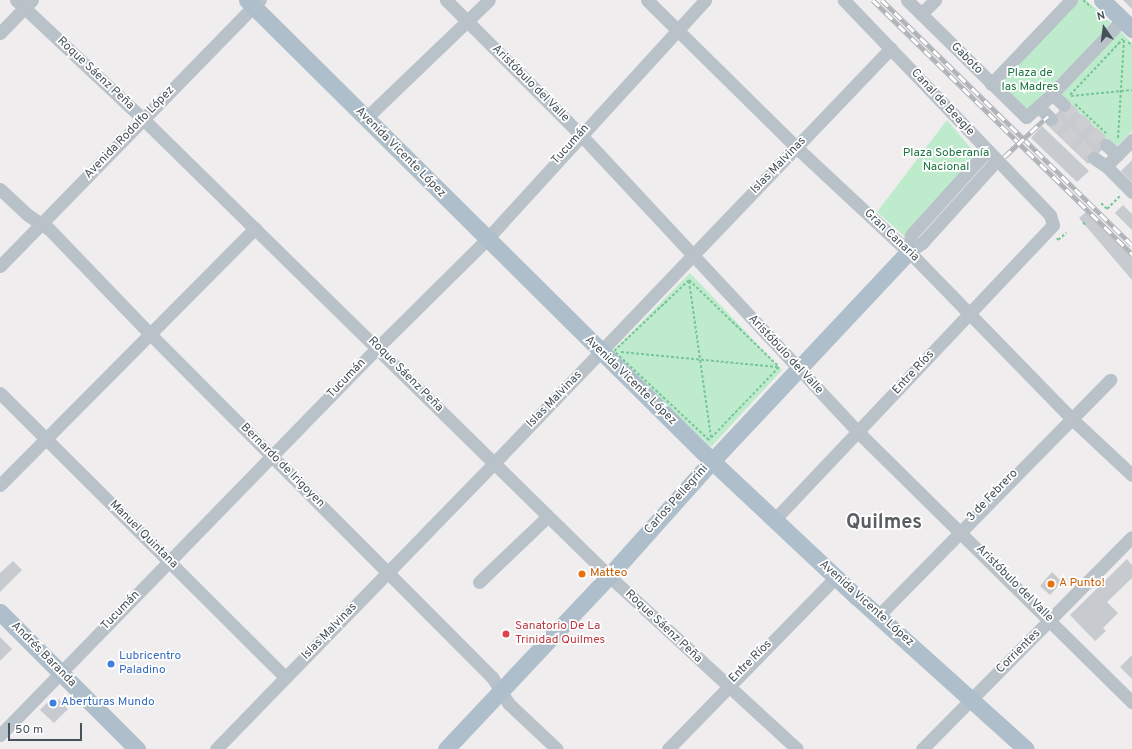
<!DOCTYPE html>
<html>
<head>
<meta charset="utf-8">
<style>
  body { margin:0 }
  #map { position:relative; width:1132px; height:749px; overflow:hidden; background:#efeded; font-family:Overpass,sans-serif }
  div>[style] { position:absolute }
  .green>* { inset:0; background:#bdebcc }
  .building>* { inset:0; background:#c7cacf }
  .minor-tunnel>* { height:13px; margin-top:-6.5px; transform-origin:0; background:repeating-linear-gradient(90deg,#cdcecf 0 13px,transparent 0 19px) }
  .path>* { height:2px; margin-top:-1px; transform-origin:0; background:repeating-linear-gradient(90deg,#78c69a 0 3px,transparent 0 5px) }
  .minor>* { height:13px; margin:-6.5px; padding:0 6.5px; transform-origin:6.5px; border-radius:6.5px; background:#b9c2c9 }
  .major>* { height:17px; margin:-8.5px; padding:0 8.5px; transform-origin:8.5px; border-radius:8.5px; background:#aebeca }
  .rail>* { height:4.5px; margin-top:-2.25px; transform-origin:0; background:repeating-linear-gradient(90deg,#fff 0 9px,#afb3b7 0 18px); box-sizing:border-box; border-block:1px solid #afb3b7 }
  .dots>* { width:11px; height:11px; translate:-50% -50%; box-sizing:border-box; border:2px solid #fff; border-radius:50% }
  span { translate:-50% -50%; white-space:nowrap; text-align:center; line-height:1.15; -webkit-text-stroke:3.5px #fff; paint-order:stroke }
  .street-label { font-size:12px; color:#465159 }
  .park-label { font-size:12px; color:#1d7442 }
  .food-label { font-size:12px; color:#c56008 }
  .left { translate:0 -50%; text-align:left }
  .health-label { font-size:12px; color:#be3a42 }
  .shop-label { font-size:12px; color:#366cbe }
  .town-label { font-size:20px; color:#5a5e61; font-weight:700 }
  .north { position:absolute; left:1084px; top:8px; width:40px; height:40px; -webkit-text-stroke:3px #fff; paint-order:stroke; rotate:346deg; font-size:11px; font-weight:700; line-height:16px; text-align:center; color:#465159 }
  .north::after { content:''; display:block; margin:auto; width:14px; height:18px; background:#465159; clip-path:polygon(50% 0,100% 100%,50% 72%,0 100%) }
  .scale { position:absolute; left:8px; top:723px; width:74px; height:18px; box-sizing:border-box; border:2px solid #465159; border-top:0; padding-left:5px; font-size:12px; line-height:14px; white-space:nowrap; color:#465159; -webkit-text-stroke:3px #fff; paint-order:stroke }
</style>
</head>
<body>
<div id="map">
  <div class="green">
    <i style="clip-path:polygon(1078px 0,1086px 0,1111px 23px,1027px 114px,996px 87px)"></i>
    <i style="clip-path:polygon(1119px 30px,1132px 43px,1132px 131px,1116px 147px,1059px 93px)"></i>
    <i style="clip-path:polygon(947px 120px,980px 159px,911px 242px,877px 212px)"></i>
    <i style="clip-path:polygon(690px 273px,782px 370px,711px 447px,612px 352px)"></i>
  </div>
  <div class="building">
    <i style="clip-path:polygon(1123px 0,1132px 0,1132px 9px)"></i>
    <i style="clip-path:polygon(1068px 102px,1110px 142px,1088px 164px,1046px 124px)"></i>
    <i style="clip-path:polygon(1042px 126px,1089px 171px,1077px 182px,1031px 138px)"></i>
    <i style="clip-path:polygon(1132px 160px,1132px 182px,1121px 171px)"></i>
    <i style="clip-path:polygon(1123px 205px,1132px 214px,1132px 230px,1115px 213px)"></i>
    <i style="clip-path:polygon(1086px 212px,1132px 257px,1132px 280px,1079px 218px)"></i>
    <i style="clip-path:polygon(1127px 559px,1132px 565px,1132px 578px,1107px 602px,1118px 613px,1103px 628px,1106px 631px,1095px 641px,1070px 615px)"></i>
    <i style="clip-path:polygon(13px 561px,22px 570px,0 592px,0 573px)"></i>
    <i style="clip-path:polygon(1052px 572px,1062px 582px,1050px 595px,1040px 586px)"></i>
    <i style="clip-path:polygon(0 637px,12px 649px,0 661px)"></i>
    <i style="clip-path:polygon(1132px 655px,1132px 679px,1120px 667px)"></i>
    <i style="clip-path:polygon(51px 699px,58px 699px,68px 709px,54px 723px,40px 710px)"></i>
  </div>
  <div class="minor-tunnel">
    <i style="left:1064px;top:105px;width:58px;rotate:43.6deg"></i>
    <i style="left:1051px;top:119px;width:58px;rotate:42.2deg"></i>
  </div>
  <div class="path">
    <i style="left:1083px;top:0;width:11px;rotate:41deg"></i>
    <i style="left:1128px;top:42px;width:6px;rotate:45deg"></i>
    <i style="left:1070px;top:95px;width:77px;rotate:-46.6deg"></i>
    <i style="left:1071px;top:96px;width:61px;rotate:-5.6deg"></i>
    <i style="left:1075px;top:104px;width:44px;rotate:43.2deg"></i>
    <i style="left:1118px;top:138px;width:99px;rotate:-86.5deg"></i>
    <i style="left:1101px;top:203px;width:8px;rotate:45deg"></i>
    <i style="left:1107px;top:209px;width:18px;rotate:-45deg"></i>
    <i style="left:1083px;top:222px;width:5px;rotate:53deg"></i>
    <i style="left:1057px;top:238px;width:2px;rotate:63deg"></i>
    <i style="left:1058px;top:240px;width:11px;rotate:-41deg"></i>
    <i style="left:689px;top:280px;width:125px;rotate:44deg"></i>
    <i style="left:779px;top:367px;width:101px;rotate:133.8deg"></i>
    <i style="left:709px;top:440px;width:130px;rotate:-136.9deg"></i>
    <i style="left:614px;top:351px;width:103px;rotate:-43.4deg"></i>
    <i style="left:689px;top:281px;width:158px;rotate:82deg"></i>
    <i style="left:621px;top:352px;width:158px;rotate:5.5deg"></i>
  </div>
  <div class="minor">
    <i style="left:16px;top:0;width:174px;rotate:43.1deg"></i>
    <i style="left:143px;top:119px;width:653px;rotate:44.44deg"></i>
    <i style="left:609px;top:576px;width:255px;rotate:42.6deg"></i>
    <i style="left:446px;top:0;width:191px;rotate:45deg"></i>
    <i style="left:581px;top:135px;width:406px;rotate:47deg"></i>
    <i style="left:858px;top:432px;width:385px;rotate:44.6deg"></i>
    <i style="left:647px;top:0;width:211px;rotate:44.6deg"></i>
    <i style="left:797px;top:148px;width:164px;rotate:43deg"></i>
    <i style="left:917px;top:260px;width:221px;rotate:45.7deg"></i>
    <i style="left:1071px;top:418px;width:83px;rotate:43.1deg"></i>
    <i style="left:907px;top:0;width:167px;rotate:44.5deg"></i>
    <i style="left:1026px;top:117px;width:35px;rotate:-41deg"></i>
    <i style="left:1052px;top:94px;width:102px;rotate:-46.6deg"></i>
    <i style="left:921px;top:14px;width:20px;rotate:-45deg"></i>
    <i style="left:0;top:33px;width:46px;rotate:-45.9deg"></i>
    <i style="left:991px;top:84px;width:116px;rotate:-46.4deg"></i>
    <i style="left:1052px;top:94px;width:16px;rotate:43deg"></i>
    <i style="left:1039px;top:107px;width:17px;rotate:45deg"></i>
    <i style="left:366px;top:118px;width:170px;rotate:-43.8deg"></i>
    <i style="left:1106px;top:145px;width:15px;rotate:42deg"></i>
    <i style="left:1094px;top:158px;width:14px;rotate:34deg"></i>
    <i style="left:1106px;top:166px;width:37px;rotate:45deg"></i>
    <i style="left:1106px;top:166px;width:37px;rotate:-45deg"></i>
    <i style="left:0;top:189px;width:38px;rotate:43deg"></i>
    <i style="left:28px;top:215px;width:25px;rotate:34deg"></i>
    <i style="left:49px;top:229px;width:147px;rotate:46.1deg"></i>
    <i style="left:151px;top:335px;width:483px;rotate:45.1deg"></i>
    <i style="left:492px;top:677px;width:31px;rotate:58deg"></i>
    <i style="left:508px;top:703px;width:67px;rotate:43.2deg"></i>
    <i style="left:908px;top:252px;width:17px;rotate:-80deg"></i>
    <i style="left:911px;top:235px;width:113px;rotate:-47.9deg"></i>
    <i style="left:908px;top:252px;width:17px;rotate:-33deg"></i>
    <i style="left:922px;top:243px;width:110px;rotate:-47.9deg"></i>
    <i style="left:0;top:266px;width:372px;rotate:-45.7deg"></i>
    <i style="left:0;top:393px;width:402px;rotate:44.9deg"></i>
    <i style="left:0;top:485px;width:362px;rotate:-45.2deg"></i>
    <i style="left:774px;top:520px;width:406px;rotate:-46.6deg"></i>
    <i style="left:1053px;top:225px;width:10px;rotate:-107deg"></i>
    <i style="left:1050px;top:215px;width:298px;rotate:-133.8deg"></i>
    <i style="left:479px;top:582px;width:95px;rotate:-43.7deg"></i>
    <i style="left:879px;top:615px;width:330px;rotate:-45.5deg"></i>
    <i style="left:0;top:735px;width:540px;rotate:-45.75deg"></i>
    <i style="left:377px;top:348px;width:153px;rotate:-44.7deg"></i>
    <i style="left:486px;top:240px;width:325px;rotate:-47.6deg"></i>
    <i style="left:216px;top:749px;width:399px;rotate:-45.8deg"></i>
    <i style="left:494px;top:463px;width:574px;rotate:-46.27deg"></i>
    <i style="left:668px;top:749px;width:240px;rotate:-45.7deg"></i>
    <i style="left:922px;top:749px;width:298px;rotate:-45.3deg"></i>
  </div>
  <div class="major">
    <i style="left:247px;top:0;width:655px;rotate:44.75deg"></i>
    <i style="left:712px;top:461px;width:199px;rotate:43.2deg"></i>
    <i style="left:857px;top:597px;width:227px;rotate:42deg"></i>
    <i style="left:1102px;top:0;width:42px;rotate:44deg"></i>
    <i style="left:0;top:612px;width:194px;rotate:45deg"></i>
    <i style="left:446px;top:749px;width:238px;rotate:-46.7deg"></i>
    <i style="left:609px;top:576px;width:154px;rotate:-48.2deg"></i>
    <i style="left:712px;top:461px;width:287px;rotate:-46.8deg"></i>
  </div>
  <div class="rail">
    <i style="left:873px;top:0;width:363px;rotate:44.4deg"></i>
    <i style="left:882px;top:0;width:350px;rotate:44.4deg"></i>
    <i style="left:1004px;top:157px;width:60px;rotate:-43deg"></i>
  </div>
  <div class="dots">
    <i style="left:582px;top:574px;background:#e8710a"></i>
    <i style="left:1051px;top:584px;background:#e8710a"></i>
    <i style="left:506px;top:634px;background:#e0444e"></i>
    <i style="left:111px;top:664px;background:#3f7fe0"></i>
    <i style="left:53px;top:703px;background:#3f7fe0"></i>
  </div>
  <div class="street-label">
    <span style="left:966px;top:59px;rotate:45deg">Gaboto</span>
    <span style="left:95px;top:74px;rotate:43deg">Roque Sáenz Peña</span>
    <span style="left:530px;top:84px;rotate:45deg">Aristóbulo del Valle</span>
    <span style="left:942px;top:103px;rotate:47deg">Canal de Beagle</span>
    <span style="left:130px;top:133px;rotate:-46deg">Avenida Rodolfo López</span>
    <span style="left:571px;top:145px;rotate:-48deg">Tucumán</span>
    <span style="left:400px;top:153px;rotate:45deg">Avenida Vicente López</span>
    <span style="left:779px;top:166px;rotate:-46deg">Islas Malvinas</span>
    <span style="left:891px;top:236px;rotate:43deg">Gran Canaria</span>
    <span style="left:785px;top:355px;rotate:47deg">Aristóbulo del Valle</span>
    <span style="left:914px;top:373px;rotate:-47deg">Entre Ríos</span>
    <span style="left:405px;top:375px;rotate:45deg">Roque Sáenz Peña</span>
    <span style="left:347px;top:379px;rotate:-46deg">Tucumán</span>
    <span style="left:630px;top:381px;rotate:44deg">Avenida Vicente López</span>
    <span style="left:555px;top:400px;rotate:-46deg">Islas Malvinas</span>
    <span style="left:282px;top:466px;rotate:45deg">Bernardo de Irigoyen</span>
    <span style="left:993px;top:496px;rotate:-46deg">3 de Febrero</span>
    <span style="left:677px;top:500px;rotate:-48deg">Carlos Pellegrini</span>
    <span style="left:143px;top:535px;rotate:45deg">Manuel Quintana</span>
    <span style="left:1014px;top:584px;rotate:45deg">Aristóbulo del Valle</span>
    <span style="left:866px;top:604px;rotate:42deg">Avenida Vicente López</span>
    <span style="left:121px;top:611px;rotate:-46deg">Tucumán</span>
    <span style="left:663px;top:627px;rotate:43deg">Roque Sáenz Peña</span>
    <span style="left:330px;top:632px;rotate:-46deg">Islas Malvinas</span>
    <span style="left:1019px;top:652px;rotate:-45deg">Corrientes</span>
    <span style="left:43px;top:655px;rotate:45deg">Andrés Baranda</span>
    <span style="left:751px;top:662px;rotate:-45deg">Entre Ríos</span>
  </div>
  <div class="park-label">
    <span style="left:1030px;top:81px">Plaza de<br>las Madres</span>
    <span style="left:946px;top:161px">Plaza Soberanía<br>Nacional</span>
  </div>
  <div class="food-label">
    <span class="left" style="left:590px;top:574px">Matteo</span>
    <span class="left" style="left:1059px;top:584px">A Punto!</span>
  </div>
  <div class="health-label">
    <span class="left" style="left:515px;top:634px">Sanatorio De La<br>Trinidad Quilmes</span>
  </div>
  <div class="shop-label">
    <span class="left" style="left:119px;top:664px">Lubricentro<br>Paladino</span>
    <span class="left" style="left:61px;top:703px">Aberturas Mundo</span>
  </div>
  <div class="town-label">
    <span style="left:884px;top:523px">Quilmes</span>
  </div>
  <div class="north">N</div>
  <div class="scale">50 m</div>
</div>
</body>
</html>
